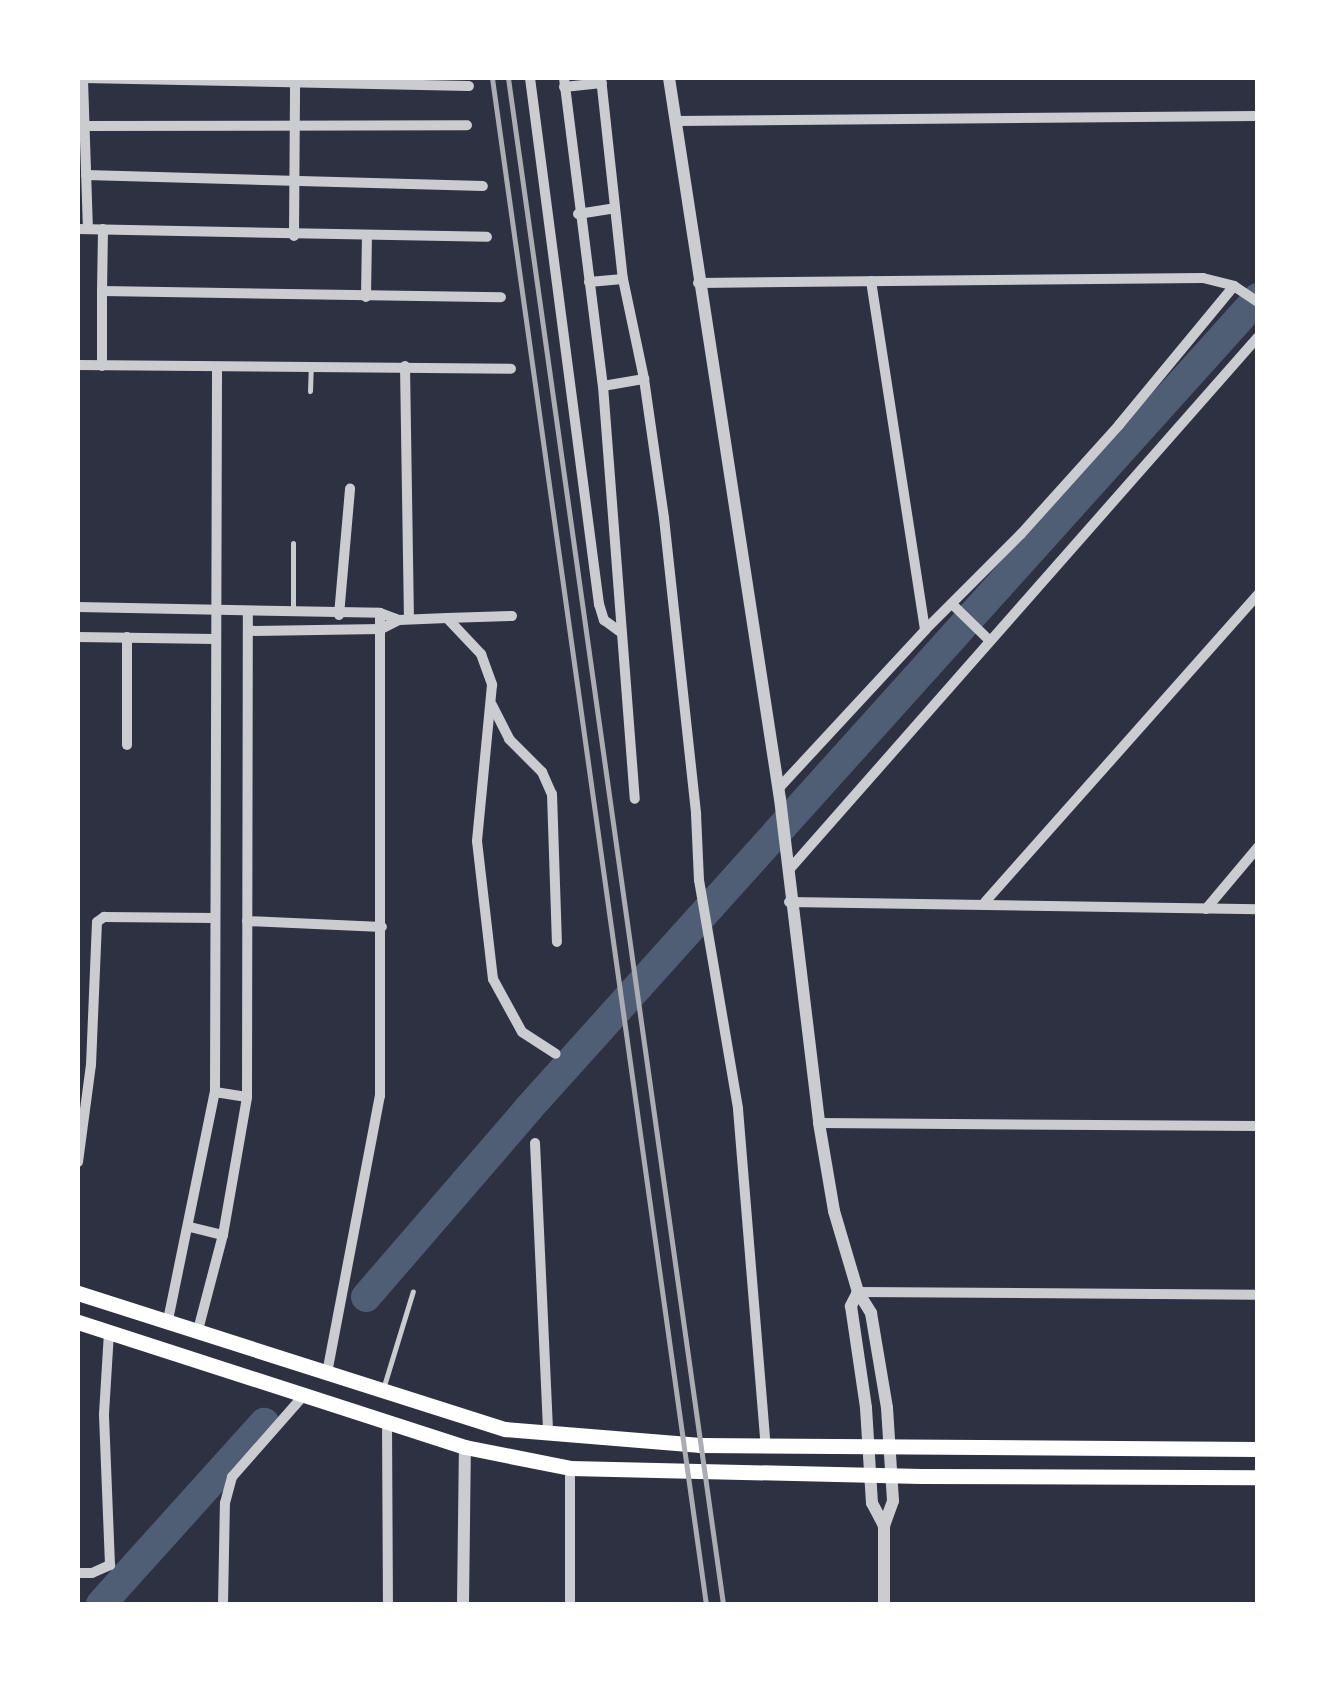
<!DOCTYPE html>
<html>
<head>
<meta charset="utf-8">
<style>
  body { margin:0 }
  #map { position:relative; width:1335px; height:1682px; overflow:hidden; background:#2d3142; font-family:Lato,sans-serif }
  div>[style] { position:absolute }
  .river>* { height:30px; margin:-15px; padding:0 15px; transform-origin:15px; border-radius:15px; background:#4f5d75 }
  .service>* { height:5px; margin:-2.5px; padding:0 2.5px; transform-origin:2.5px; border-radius:2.5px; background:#caccd0 }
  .minor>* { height:10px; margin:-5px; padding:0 5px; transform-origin:5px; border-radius:5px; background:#caccd0 }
  .tertiary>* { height:12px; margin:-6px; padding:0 6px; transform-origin:6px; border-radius:6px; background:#caccd0 }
  .primary>* { height:15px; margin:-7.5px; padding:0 7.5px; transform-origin:7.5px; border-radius:7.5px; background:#fff }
  .rail>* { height:5px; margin:-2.5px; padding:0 2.5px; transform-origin:2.5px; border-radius:2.5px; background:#abadb3 }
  span { translate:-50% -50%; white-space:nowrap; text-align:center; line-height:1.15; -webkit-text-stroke:8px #fff; paint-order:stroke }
  .frame { position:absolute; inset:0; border:80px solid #fff; pointer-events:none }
</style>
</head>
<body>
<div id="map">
  <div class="river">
    <i style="left:366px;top:1297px;width:248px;rotate:-49.2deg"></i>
    <i style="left:528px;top:1109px;width:1091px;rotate:-48.01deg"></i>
    <i style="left:101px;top:1604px;width:244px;rotate:-48deg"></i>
  </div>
  <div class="service">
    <i style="left:310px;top:391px;width:23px;rotate:-88deg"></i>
    <i style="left:293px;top:610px;width:67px;rotate:-90deg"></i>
    <i style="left:383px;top:1389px;width:102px;rotate:-73deg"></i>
  </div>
  <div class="minor">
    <i style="left:83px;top:78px;width:386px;rotate:1.2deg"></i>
    <i style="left:530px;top:78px;width:531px;rotate:82.53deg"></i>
    <i style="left:599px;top:604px;width:17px;rotate:73deg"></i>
    <i style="left:604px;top:620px;width:19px;rotate:36deg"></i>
    <i style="left:564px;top:78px;width:310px;rotate:82.8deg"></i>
    <i style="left:603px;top:386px;width:414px;rotate:85.6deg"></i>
    <i style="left:601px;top:78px;width:202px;rotate:83.8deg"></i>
    <i style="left:623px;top:279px;width:102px;rotate:78.1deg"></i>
    <i style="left:644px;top:379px;width:140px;rotate:81.8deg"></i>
    <i style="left:664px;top:518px;width:298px;rotate:83.8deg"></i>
    <i style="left:696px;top:814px;width:66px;rotate:87.4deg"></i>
    <i style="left:699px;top:880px;width:232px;rotate:80.3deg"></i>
    <i style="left:738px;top:1109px;width:338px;rotate:85.3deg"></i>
    <i style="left:83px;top:80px;width:149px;rotate:88.1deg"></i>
    <i style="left:564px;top:87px;width:38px;rotate:-6deg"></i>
    <i style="left:676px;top:121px;width:582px;rotate:-0.49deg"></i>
    <i style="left:78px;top:126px;width:389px;rotate:-0.1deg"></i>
    <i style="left:86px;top:175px;width:397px;rotate:1.6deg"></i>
    <i style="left:578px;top:214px;width:37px;rotate:-9deg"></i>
    <i style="left:78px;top:229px;width:409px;rotate:1.1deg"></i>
    <i style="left:103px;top:229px;width:62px;rotate:90.9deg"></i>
    <i style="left:102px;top:291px;width:399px;rotate:0.9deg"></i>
    <i style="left:294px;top:236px;width:158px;rotate:-89.6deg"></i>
    <i style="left:871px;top:281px;width:353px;rotate:81.2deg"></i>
    <i style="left:589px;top:282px;width:34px;rotate:-5deg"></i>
    <i style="left:698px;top:283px;width:505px;rotate:-0.57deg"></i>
    <i style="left:1203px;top:278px;width:32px;rotate:14deg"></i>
    <i style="left:1234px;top:286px;width:29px;rotate:34deg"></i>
    <i style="left:366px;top:297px;width:61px;rotate:-89.1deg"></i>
    <i style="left:78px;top:365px;width:433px;rotate:0.5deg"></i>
    <i style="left:102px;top:366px;width:75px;rotate:-90deg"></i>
    <i style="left:405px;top:366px;width:253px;rotate:89.1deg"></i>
    <i style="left:603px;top:386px;width:42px;rotate:-9.7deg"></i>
    <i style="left:952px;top:604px;width:52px;rotate:44.2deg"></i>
    <i style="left:78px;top:607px;width:302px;rotate:1.1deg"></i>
    <i style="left:380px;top:613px;width:20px;rotate:20deg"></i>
    <i style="left:339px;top:615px;width:127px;rotate:-85deg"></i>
    <i style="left:447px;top:618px;width:65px;rotate:-1.8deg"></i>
    <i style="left:248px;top:631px;width:133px;rotate:-0.9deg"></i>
    <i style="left:381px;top:629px;width:20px;rotate:-27deg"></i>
    <i style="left:399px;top:620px;width:48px;rotate:-2.4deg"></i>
    <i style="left:447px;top:618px;width:50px;rotate:46.6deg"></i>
    <i style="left:481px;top:654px;width:33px;rotate:70deg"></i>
    <i style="left:492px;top:685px;width:157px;rotate:95.5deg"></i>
    <i style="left:477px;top:841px;width:139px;rotate:83.4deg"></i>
    <i style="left:493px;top:979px;width:60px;rotate:61.3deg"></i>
    <i style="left:522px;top:1032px;width:40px;rotate:32.9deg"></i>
    <i style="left:78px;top:637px;width:136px;rotate:0.8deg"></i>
    <i style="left:492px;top:705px;width:38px;rotate:63deg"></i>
    <i style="left:509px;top:739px;width:47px;rotate:45deg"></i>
    <i style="left:542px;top:772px;width:24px;rotate:66deg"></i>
    <i style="left:552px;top:794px;width:148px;rotate:88.1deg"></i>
    <i style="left:127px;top:745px;width:108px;rotate:-90deg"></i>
    <i style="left:778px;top:789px;width:217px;rotate:-47.2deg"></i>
    <i style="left:925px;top:630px;width:136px;rotate:-45deg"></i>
    <i style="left:1021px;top:534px;width:147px;rotate:-48deg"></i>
    <i style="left:1119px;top:425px;width:180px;rotate:-50.4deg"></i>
    <i style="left:788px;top:871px;width:711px;rotate:-48.65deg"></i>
    <i style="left:789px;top:902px;width:469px;rotate:0.9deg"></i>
    <i style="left:985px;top:902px;width:412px;rotate:-48.4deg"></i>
    <i style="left:1206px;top:909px;width:81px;rotate:-50deg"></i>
    <i style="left:247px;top:921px;width:135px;rotate:2.5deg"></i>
    <i style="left:215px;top:1092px;width:32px;rotate:9deg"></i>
    <i style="left:819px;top:1123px;width:439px;rotate:0.4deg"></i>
    <i style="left:535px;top:1143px;width:291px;rotate:87.4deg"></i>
    <i style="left:78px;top:1162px;width:98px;rotate:-82.4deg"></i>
    <i style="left:91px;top:1065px;width:143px;rotate:-87.6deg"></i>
    <i style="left:97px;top:922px;width:9px;rotate:-36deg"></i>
    <i style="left:104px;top:917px;width:111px;rotate:0.5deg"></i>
    <i style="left:190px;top:1227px;width:34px;rotate:14deg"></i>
    <i style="left:858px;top:1292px;width:400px;rotate:0.4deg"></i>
    <i style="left:168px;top:1320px;width:233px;rotate:-78.4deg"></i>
    <i style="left:215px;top:1092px;width:724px;rotate:-89.84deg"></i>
    <i style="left:198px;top:1330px;width:98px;rotate:-75.3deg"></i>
    <i style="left:223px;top:1235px;width:140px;rotate:-80.1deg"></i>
    <i style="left:247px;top:1097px;width:485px;rotate:-89.9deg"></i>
    <i style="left:327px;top:1373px;width:282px;rotate:-79.2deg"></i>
    <i style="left:380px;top:1096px;width:483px;rotate:-90deg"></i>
    <i style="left:387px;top:1421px;width:183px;rotate:89.7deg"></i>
    <i style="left:78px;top:1573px;width:14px"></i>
    <i style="left:92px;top:1573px;width:20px;rotate:-24deg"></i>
    <i style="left:110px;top:1565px;width:151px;rotate:-92.3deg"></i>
    <i style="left:104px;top:1414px;width:82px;rotate:-86.5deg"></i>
    <i style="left:223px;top:1604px;width:101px;rotate:-88.9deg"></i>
    <i style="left:225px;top:1503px;width:27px;rotate:-75deg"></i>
    <i style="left:232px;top:1477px;width:111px;rotate:-48.7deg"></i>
    <i style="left:570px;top:1604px;width:136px;rotate:-90deg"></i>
  </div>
  <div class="tertiary">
    <i style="left:669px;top:78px;width:729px;rotate:81.25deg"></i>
    <i style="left:780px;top:799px;width:326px;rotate:83.1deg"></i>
    <i style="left:819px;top:1123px;width:89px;rotate:80.3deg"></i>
    <i style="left:834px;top:1211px;width:84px;rotate:73.5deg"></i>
    <i style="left:858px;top:1292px;width:25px;rotate:58deg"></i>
    <i style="left:871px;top:1313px;width:96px;rotate:80.4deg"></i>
    <i style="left:887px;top:1408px;width:93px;rotate:86.3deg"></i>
    <i style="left:893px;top:1501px;width:27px;rotate:110deg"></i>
    <i style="left:884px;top:1526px;width:78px;rotate:90deg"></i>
    <i style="left:858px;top:1292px;width:16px;rotate:117deg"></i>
    <i style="left:851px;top:1306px;width:103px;rotate:81.6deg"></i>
    <i style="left:866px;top:1408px;width:95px;rotate:86.4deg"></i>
    <i style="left:872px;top:1503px;width:26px;rotate:62deg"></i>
    <i style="left:463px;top:1604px;width:157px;rotate:-89.3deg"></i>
  </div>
  <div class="primary">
    <i style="left:78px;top:1293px;width:448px;rotate:17.7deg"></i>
    <i style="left:505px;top:1429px;width:196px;rotate:4.7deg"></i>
    <i style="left:700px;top:1445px;width:558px;rotate:0.41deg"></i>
    <i style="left:78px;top:1322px;width:407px;rotate:17.9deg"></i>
    <i style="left:465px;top:1447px;width:107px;rotate:11.3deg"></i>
    <i style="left:570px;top:1468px;width:351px;rotate:1.3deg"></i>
    <i style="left:921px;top:1476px;width:337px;rotate:0.2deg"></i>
  </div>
  <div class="rail">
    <i style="left:492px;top:78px;width:1541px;rotate:82.02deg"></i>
    <i style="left:508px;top:78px;width:1541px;rotate:81.98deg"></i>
  </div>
  <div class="frame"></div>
</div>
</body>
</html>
